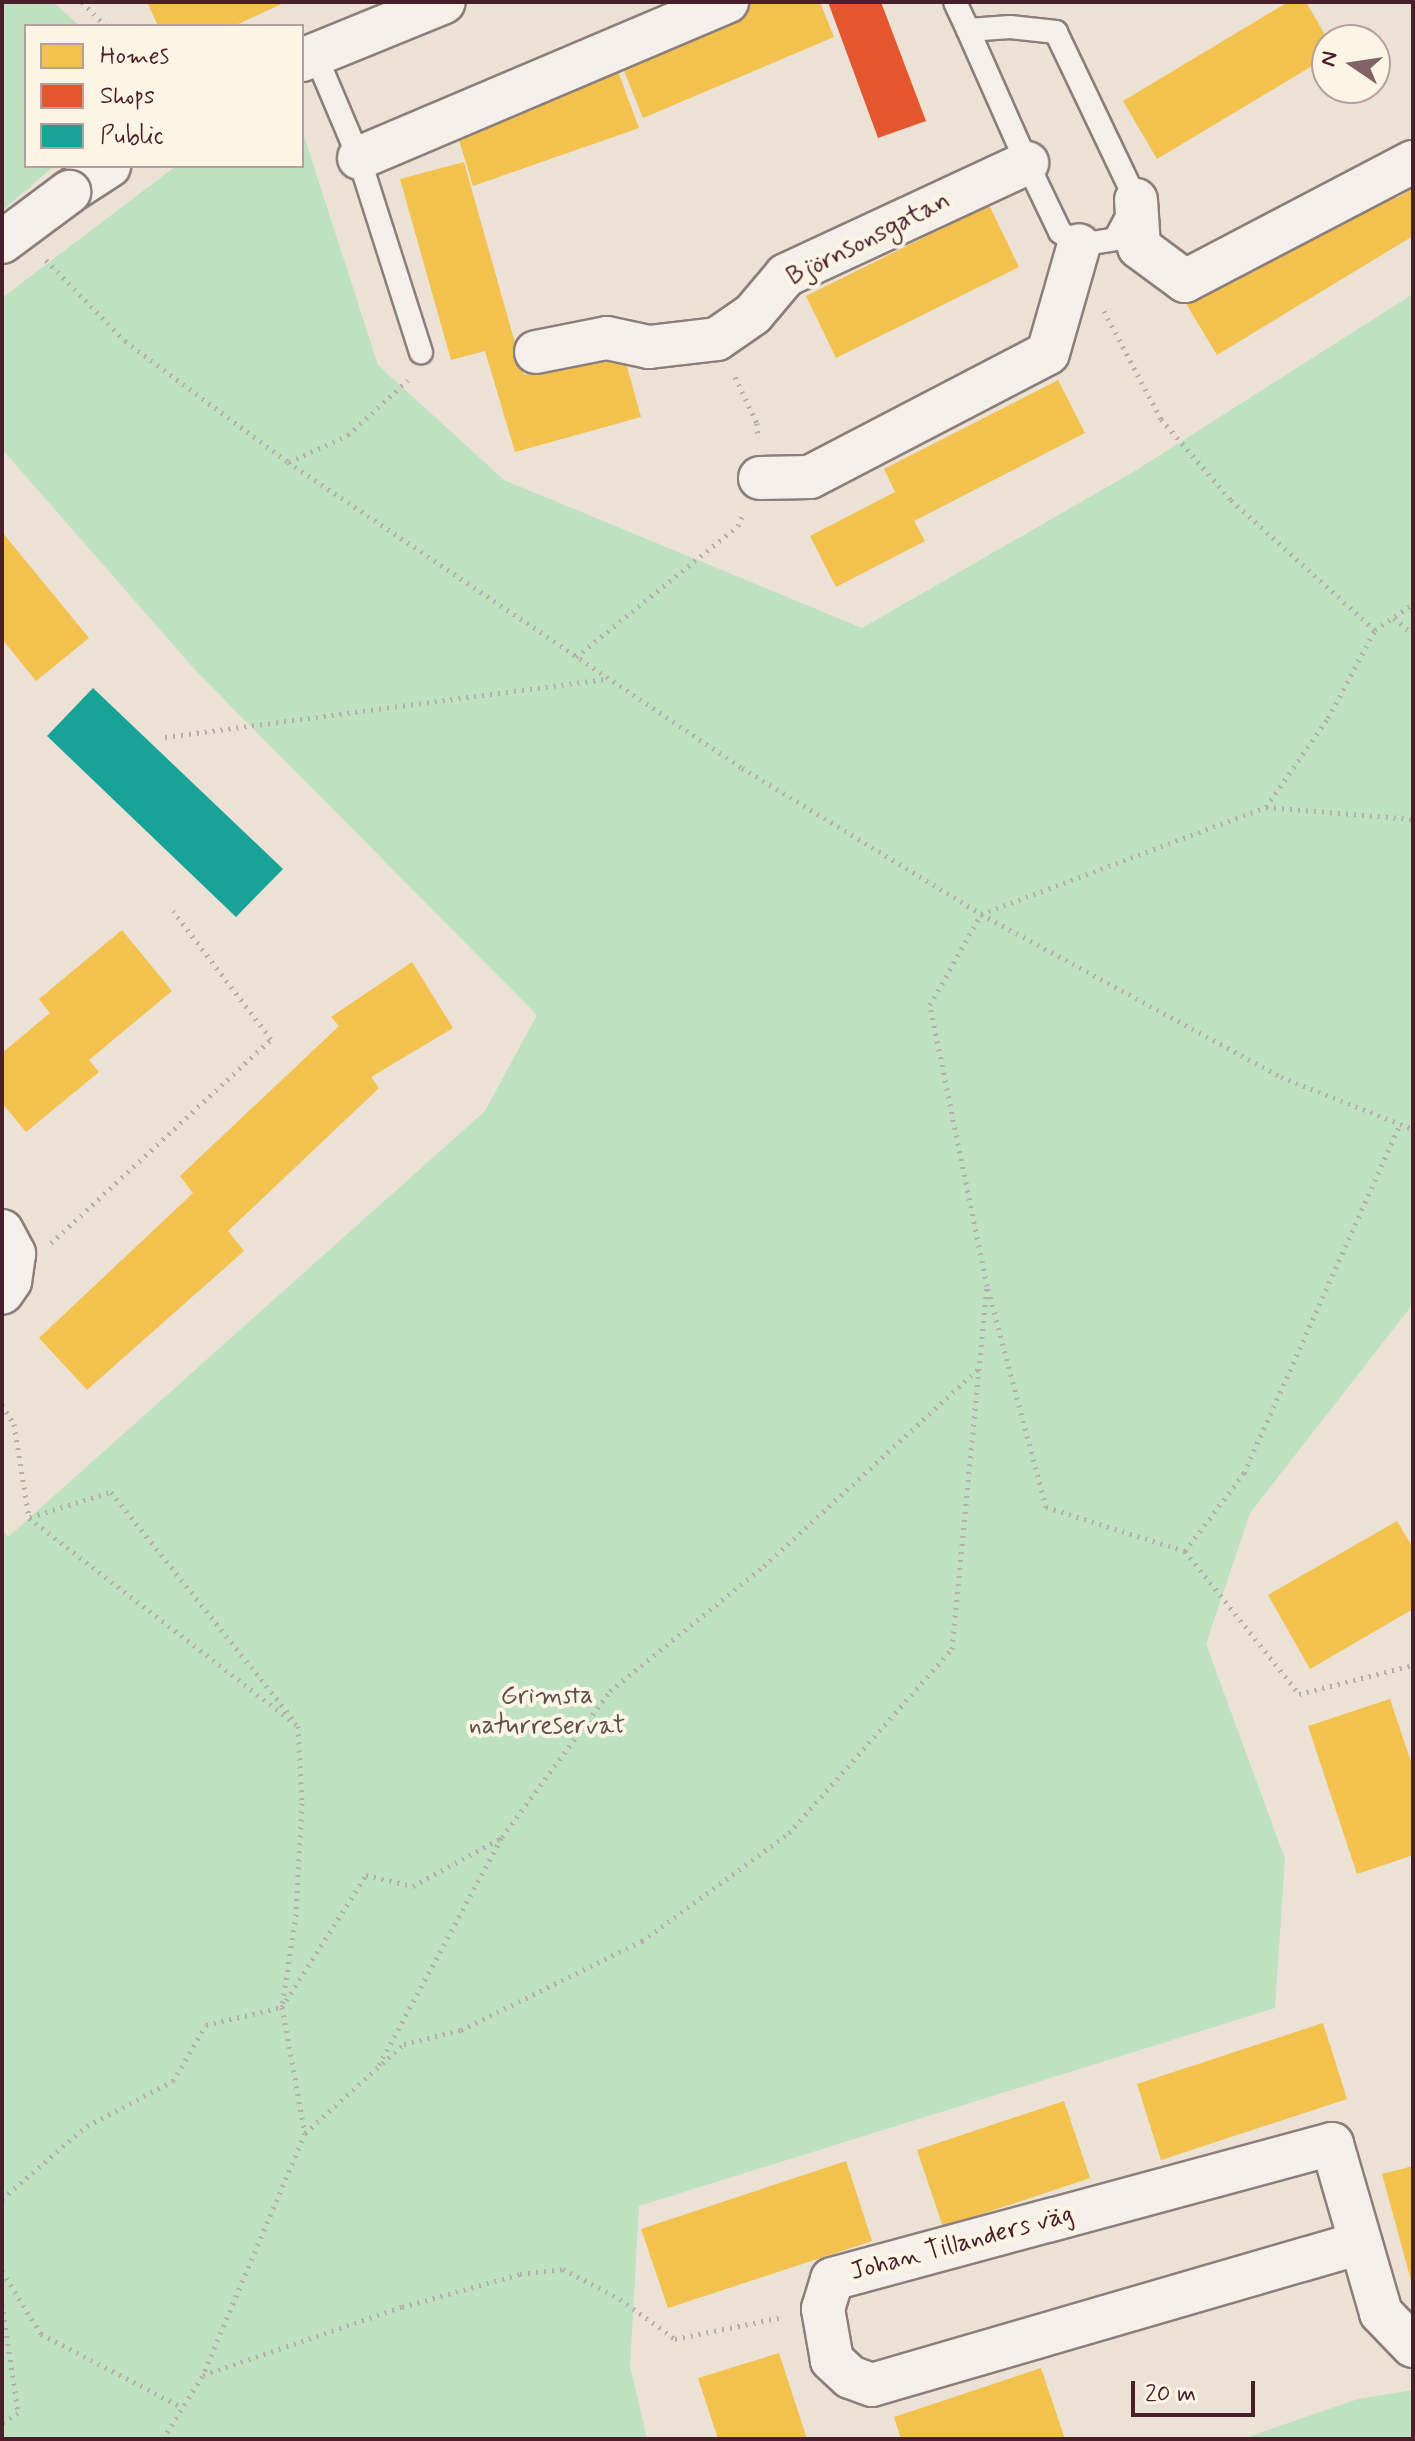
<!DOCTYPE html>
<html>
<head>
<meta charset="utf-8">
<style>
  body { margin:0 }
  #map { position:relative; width:1415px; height:2441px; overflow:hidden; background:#ebe2d5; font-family:Mynerve,sans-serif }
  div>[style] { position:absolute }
  .green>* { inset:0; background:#bee1c0 }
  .homes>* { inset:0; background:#f2c14e }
  .shops>* { inset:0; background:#e4572e }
  .public>* { inset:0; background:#17a398 }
  .path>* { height:5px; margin-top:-2.5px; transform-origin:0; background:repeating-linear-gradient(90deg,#b6aeaa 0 2px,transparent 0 8px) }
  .roads { filter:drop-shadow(2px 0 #8b7e7b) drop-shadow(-2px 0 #8b7e7b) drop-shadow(0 2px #8b7e7b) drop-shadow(0 -2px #8b7e7b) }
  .service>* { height:22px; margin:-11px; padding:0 11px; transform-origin:11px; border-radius:11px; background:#f4f0e9 }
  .minor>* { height:42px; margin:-21px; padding:0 21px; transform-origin:21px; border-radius:21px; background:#f4f0e9 }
  .bridges { filter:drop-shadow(2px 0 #8b7e7b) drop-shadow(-2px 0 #8b7e7b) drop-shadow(0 2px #8b7e7b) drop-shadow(0 -2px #8b7e7b) }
  .minor-bridge>* { height:42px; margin:-21px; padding:0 21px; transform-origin:21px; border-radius:21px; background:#f4f0e9 }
  span { translate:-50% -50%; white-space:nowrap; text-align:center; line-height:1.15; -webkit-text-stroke:8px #fcf5e5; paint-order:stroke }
  .street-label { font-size:26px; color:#4a1f2b }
  .park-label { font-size:26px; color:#5e504c }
  .frame { position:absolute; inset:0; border:4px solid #4a1f2b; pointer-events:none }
  .legend { position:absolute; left:24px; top:24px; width:280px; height:144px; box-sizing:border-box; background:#fcf5e5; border:2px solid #b59f9b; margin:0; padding:10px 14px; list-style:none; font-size:24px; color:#4a1f2b }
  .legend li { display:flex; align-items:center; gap:16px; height:40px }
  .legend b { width:40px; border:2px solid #b59f9b }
  .north { position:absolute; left:1311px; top:24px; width:80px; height:80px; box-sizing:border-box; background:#fcf5e5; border:2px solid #b59f9b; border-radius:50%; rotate:283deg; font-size:22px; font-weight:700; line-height:32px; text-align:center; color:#4a1f2b }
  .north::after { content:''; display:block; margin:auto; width:28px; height:36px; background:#826366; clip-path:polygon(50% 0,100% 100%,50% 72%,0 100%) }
  .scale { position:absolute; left:1131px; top:2381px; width:124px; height:36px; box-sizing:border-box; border:4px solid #4a1f2b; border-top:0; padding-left:10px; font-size:24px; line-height:28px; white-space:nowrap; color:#4a1f2b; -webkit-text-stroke:6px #fcf5e5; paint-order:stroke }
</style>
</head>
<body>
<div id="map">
  <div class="green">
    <i style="clip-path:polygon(2px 2px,53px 2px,80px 26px,26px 26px,26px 166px,54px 166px,2px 211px)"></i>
    <i style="clip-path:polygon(302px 130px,378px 365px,504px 480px,862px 628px,1135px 471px,1413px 294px,1413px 1304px,1250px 1513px,1206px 1644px,1285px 1859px,1275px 2008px,639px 2206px,630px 2366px,647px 2439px,2px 2439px,2px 1530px,8px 1537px,485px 1111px,537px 1015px,197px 672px,2px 449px,2px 298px,176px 166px,302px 166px)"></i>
    <i style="clip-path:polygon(1413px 2390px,1413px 2439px,1242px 2439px,1358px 2399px)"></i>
  </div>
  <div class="homes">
    <i style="clip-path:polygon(147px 2px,286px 2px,234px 26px,158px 26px)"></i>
    <i style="clip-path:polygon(747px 2px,820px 2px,834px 37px,643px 118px,618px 56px)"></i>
    <i style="clip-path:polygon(1288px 2px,1306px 2px,1328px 40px,1327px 57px,1157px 159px,1123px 101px)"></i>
    <i style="clip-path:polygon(616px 66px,639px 128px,473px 186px,455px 127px)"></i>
    <i style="clip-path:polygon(464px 162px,524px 375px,622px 348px,641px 417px,515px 452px,485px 351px,451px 360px,400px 179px)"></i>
    <i style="clip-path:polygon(1385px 180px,1397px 198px,1413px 188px,1413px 236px,1217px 355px,1185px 302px)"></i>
    <i style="clip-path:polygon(989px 205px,1019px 267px,836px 358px,806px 296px)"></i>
    <i style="clip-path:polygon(1058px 380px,1085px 433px,914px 521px,925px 541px,836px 587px,810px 536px,895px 492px,884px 469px)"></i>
    <i style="clip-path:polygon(2px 532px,89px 638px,36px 681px,2px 639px)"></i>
    <i style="clip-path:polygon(122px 930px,172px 991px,89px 1060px,99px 1072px,26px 1132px,2px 1103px,2px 1053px,50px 1013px,39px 999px)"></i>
    <i style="clip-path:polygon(412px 962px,453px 1028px,371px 1077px,379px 1088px,228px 1231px,244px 1251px,87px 1390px,39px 1338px,193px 1193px,180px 1176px,339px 1026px,331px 1017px)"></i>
    <i style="clip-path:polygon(1397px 1521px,1413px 1548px,1413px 1609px,1310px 1669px,1268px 1595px)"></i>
    <i style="clip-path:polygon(1390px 1699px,1413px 1768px,1413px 1855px,1357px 1874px,1308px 1726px)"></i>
    <i style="clip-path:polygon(1323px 2023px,1347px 2099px,1161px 2160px,1137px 2084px)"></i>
    <i style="clip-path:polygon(1064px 2101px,1090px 2178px,943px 2227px,917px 2150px)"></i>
    <i style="clip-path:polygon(846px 2161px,872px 2241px,668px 2308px,641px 2229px)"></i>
    <i style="clip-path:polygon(1413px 2166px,1413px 2284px,1412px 2284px,1382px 2174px)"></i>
    <i style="clip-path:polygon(779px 2353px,807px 2439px,718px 2439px,698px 2378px)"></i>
    <i style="clip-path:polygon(1041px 2368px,1065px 2439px,901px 2439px,894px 2417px)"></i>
  </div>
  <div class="shops">
    <i style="clip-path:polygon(828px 2px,881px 2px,926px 121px,878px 138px)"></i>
  </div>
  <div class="public">
    <i style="clip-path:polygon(93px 688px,283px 869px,236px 917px,47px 736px)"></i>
  </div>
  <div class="path">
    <i style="left:82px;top:2px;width:34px;rotate:45deg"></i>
    <i style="left:46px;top:260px;width:113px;rotate:45.7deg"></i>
    <i style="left:125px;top:341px;width:203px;rotate:36.6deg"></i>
    <i style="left:288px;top:462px;width:547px;rotate:33.98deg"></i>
    <i style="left:742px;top:768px;width:280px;rotate:31.4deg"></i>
    <i style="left:981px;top:914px;width:341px;rotate:28.5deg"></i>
    <i style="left:1281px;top:1077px;width:142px;rotate:21.5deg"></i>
    <i style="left:1104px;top:311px;width:122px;rotate:62.2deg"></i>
    <i style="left:1161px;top:419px;width:107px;rotate:49.2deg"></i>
    <i style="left:1231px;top:500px;width:194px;rotate:42.1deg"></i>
    <i style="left:735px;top:377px;width:51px;rotate:64.4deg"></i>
    <i style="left:757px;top:423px;width:15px;rotate:86deg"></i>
    <i style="left:289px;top:462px;width:65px;rotate:-24.6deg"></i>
    <i style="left:348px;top:435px;width:81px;rotate:-42.5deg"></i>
    <i style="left:1394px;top:618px;width:25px;rotate:40deg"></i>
    <i style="left:576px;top:657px;width:208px;rotate:-39deg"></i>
    <i style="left:738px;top:526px;width:11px;rotate:-68deg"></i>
    <i style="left:165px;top:737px;width:447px;rotate:-7.5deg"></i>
    <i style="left:1266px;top:807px;width:147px;rotate:4.7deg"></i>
    <i style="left:51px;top:1243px;width:300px;rotate:-42.8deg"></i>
    <i style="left:271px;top:1039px;width:161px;rotate:-127.4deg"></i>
    <i style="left:988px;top:1289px;width:226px;rotate:75.1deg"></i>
    <i style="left:1046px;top:1507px;width:146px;rotate:17.6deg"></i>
    <i style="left:1185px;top:1551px;width:183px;rotate:51.4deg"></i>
    <i style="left:1299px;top:1694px;width:118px;rotate:-14.3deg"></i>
    <i style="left:2px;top:1405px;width:22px;rotate:58deg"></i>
    <i style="left:14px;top:1424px;width:95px;rotate:80.9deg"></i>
    <i style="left:29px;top:1518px;width:340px;rotate:37.7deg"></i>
    <i style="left:298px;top:1726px;width:77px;rotate:87deg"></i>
    <i style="left:302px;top:1803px;width:111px;rotate:93.1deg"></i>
    <i style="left:296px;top:1914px;width:94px;rotate:98.6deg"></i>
    <i style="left:282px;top:2007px;width:128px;rotate:79.7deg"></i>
    <i style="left:305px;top:2133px;width:263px;rotate:112.9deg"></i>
    <i style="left:30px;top:1517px;width:85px;rotate:-17.2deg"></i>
    <i style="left:111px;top:1492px;width:290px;rotate:51.3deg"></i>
    <i style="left:1185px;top:1551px;width:98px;rotate:-52.9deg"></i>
    <i style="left:1244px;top:1473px;width:382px;rotate:-65.9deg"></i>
    <i style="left:379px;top:2065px;width:259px;rotate:-61.7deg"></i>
    <i style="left:502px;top:1837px;width:182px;rotate:-53.5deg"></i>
    <i style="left:610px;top:1691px;width:198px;rotate:-39.1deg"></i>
    <i style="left:764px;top:1566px;width:291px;rotate:-42.6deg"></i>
    <i style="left:305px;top:2133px;width:133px;rotate:-42deg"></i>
    <i style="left:404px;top:2044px;width:59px;rotate:-13.8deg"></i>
    <i style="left:461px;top:2030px;width:202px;rotate:-26.2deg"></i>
    <i style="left:642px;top:1941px;width:182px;rotate:-36.3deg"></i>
    <i style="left:789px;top:1833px;width:246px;rotate:-48.5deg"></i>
    <i style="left:952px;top:1649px;width:365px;rotate:-84.5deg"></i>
    <i style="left:987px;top:1286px;width:287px;rotate:-101.5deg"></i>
    <i style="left:930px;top:1005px;width:104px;rotate:-60.7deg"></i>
    <i style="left:981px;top:914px;width:304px;rotate:-20.6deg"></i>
    <i style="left:1266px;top:807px;width:108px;rotate:-55.1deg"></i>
    <i style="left:1328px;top:718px;width:100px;rotate:-61.9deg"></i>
    <i style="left:1375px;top:630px;width:46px;rotate:-34.4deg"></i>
    <i style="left:2px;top:2199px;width:112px;rotate:-40.7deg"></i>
    <i style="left:87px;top:2126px;width:97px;rotate:-27.6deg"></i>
    <i style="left:173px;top:2081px;width:65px;rotate:-59.5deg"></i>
    <i style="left:206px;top:2025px;width:78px;rotate:-13.3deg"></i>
    <i style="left:282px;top:2007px;width:156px;rotate:-57.5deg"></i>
    <i style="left:366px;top:1875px;width:48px;rotate:13.2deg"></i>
    <i style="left:413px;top:1886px;width:100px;rotate:-28.6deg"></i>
    <i style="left:2px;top:2271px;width:74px;rotate:58.2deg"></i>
    <i style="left:41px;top:2334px;width:159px;rotate:27.4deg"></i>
    <i style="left:2px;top:2304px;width:110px;rotate:81.6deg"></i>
    <i style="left:18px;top:2413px;width:19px;rotate:148deg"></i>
    <i style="left:163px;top:2439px;width:75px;rotate:-58deg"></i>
    <i style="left:203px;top:2375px;width:210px;rotate:-18.9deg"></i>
    <i style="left:402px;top:2307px;width:123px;rotate:-15.6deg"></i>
    <i style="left:520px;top:2274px;width:43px;rotate:-6.6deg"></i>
    <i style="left:563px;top:2269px;width:64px;rotate:27.8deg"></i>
    <i style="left:620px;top:2299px;width:68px;rotate:36deg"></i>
    <i style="left:675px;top:2339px;width:110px;rotate:-11.5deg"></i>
  </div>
  <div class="roads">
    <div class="service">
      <i style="left:955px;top:2px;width:31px;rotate:65deg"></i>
      <i style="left:968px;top:30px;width:145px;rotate:66.1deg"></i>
      <i style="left:1027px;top:163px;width:76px;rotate:64.4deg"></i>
      <i style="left:1060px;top:232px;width:23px;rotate:34deg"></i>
      <i style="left:1079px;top:245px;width:36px;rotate:-9deg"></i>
      <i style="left:1115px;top:239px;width:44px;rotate:-61.7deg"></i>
      <i style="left:1136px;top:200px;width:186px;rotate:-115.5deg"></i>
      <i style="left:1056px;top:32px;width:46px;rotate:-173.8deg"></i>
      <i style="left:1010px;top:27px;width:42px;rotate:175.9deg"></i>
      <i style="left:315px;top:54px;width:113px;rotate:67.1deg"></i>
      <i style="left:359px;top:158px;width:204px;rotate:72.3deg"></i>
    </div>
    <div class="minor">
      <i style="left:302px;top:60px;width:153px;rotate:-22.2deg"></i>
      <i style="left:359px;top:158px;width:400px;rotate:-23deg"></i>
      <i style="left:69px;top:192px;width:48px;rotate:-33deg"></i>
      <i style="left:1136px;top:200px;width:47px;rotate:86.3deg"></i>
      <i style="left:1139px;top:247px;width:57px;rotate:36.5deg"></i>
      <i style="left:1185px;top:281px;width:257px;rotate:-27.6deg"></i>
      <i style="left:536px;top:352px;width:72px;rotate:-11.2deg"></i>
      <i style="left:607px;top:338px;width:43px;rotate:12.1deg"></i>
      <i style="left:649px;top:347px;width:68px;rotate:-6.7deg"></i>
      <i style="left:717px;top:339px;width:44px;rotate:-34.8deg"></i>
      <i style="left:753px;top:314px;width:51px;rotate:-49.8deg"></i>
      <i style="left:786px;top:275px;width:266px;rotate:-24.9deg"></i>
      <i style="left:760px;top:478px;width:50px;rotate:-1.1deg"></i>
      <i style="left:810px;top:477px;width:268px;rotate:-27.5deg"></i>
      <i style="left:1048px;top:353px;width:112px;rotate:-74deg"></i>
      <i style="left:2px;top:1231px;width:26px;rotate:62deg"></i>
      <i style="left:14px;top:1254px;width:27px;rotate:98deg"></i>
      <i style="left:10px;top:1281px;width:14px;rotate:124deg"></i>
      <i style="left:1360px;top:2243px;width:508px;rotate:163.78deg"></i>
      <i style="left:872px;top:2385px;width:23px;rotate:-160deg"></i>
      <i style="left:850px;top:2377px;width:25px;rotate:-137deg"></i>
      <i style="left:832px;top:2360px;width:52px;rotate:-100deg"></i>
      <i style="left:823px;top:2309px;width:31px;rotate:-73deg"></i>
      <i style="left:832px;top:2279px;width:518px;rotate:-15.11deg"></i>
      <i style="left:1332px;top:2144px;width:176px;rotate:73.8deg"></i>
      <i style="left:1381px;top:2313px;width:46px;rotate:45.9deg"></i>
    </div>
  </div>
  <div class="bridges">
    <div class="minor-bridge">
      <i style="left:2px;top:242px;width:84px;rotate:-36.7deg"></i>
    </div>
  </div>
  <div class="street-label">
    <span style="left:869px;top:240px;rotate:-27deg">Björnsonsgatan</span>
    <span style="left:962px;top:2244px;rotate:-15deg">Johan Tillanders väg</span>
  </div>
  <div class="park-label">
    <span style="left:547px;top:1712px">Grimsta<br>naturreservat</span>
  </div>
  <div class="frame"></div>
  <ul class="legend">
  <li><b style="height:22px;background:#f2c14e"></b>Homes</li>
  <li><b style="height:22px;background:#e4572e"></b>Shops</li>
  <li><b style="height:22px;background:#17a398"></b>Public</li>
  </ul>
  <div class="north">N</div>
  <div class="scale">20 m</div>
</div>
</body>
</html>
